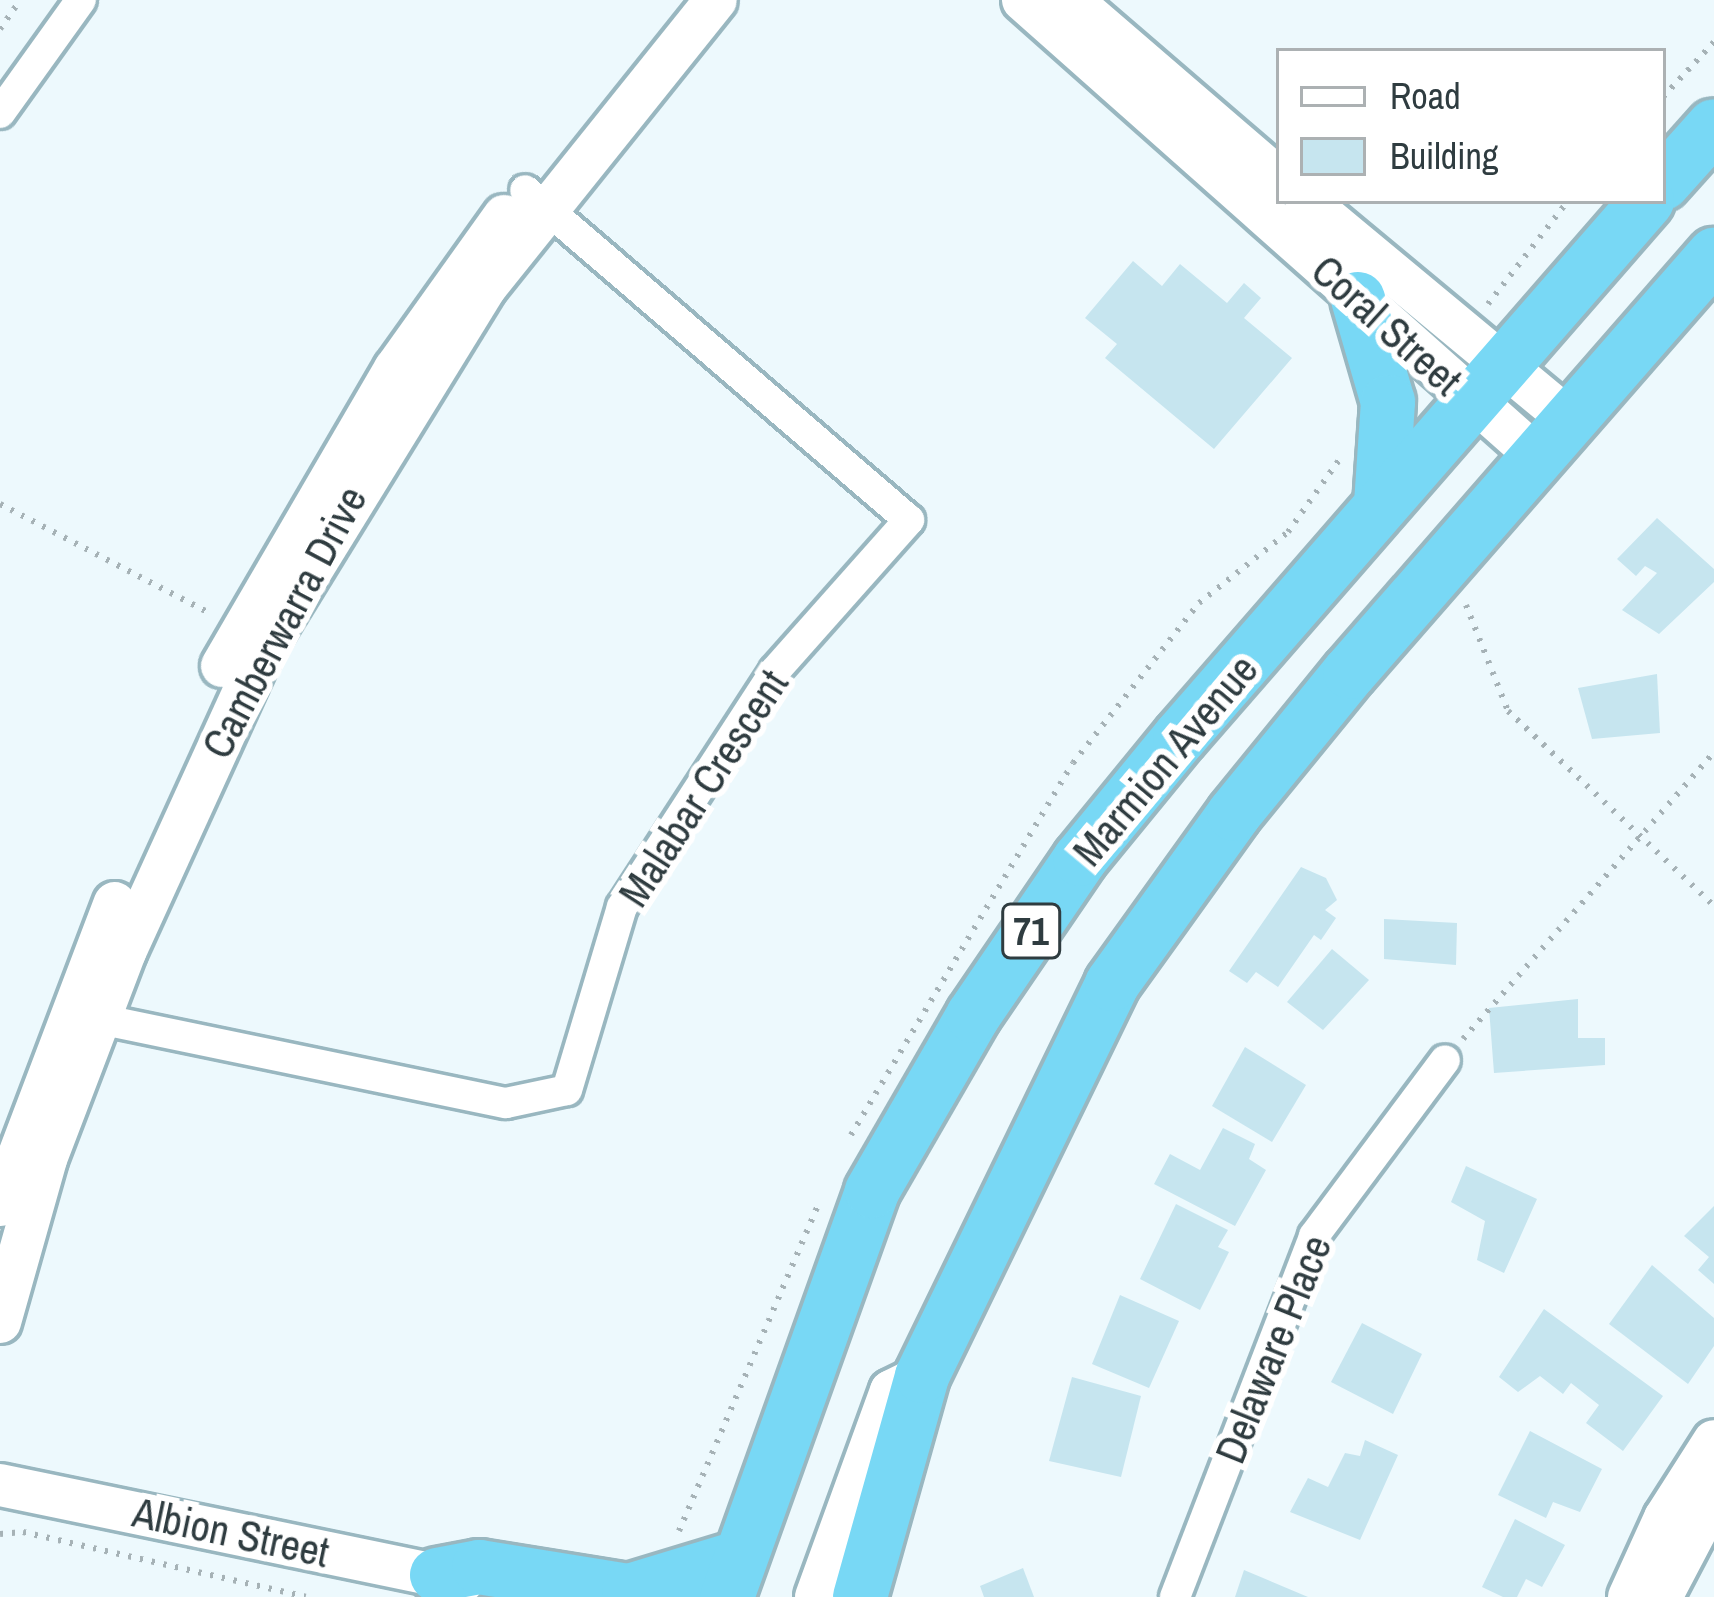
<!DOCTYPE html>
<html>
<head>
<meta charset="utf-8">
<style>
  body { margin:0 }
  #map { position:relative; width:1714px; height:1597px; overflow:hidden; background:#edf9fd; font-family:"Archivo Narrow",sans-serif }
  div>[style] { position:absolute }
  .building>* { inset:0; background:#c6e5ef }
  .path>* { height:6px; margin-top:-3px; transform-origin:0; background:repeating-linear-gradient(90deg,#a6b2b6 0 3px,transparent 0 12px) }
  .roads { filter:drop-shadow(3px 0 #99b7c0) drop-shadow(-3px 0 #99b7c0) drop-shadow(0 3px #99b7c0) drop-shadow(0 -3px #99b7c0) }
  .street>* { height:30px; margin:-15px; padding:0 15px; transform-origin:15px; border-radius:15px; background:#fff }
  .secondary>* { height:42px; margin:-21px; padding:0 21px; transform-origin:21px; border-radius:21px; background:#fff }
  .highway>* { height:54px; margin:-27px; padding:0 27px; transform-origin:27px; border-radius:27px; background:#78d8f5 }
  span { translate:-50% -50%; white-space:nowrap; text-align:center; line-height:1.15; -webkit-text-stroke:12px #fff; paint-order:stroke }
  .shield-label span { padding:3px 9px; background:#fff; border:3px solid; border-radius:9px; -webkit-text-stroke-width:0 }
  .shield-label { font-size:39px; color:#2f3c40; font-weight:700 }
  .street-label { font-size:42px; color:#2f3c40 }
  .legend { position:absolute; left:1276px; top:48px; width:390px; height:156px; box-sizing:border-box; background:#fff; border:3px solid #acb1b3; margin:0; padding:15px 21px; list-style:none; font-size:36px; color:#2f3c40 }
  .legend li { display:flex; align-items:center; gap:24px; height:60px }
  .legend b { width:60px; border:3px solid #acb1b3 }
</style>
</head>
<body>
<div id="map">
  <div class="building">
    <i style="clip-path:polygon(1133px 261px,1162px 286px,1180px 264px,1227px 303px,1244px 283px,1261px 298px,1244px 318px,1292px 358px,1214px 449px,1105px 358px,1117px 344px,1085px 318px)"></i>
    <i style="clip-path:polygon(1657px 518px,1714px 569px,1714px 582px,1659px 634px,1622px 610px,1657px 573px,1645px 566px,1636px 576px,1617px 559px)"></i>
    <i style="clip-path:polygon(1657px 674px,1660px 733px,1592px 739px,1578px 688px)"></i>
    <i style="clip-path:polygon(1301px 867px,1326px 878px,1337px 900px,1325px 910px,1336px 918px,1321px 940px,1314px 935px,1278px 987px,1256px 972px,1247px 983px,1229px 971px)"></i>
    <i style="clip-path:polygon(1384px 919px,1457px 923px,1456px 965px,1384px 959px)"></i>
    <i style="clip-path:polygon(1332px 949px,1369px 980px,1323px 1030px,1287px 1002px)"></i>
    <i style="clip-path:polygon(1578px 999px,1578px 1038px,1605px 1038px,1605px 1065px,1494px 1073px,1489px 1008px)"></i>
    <i style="clip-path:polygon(1245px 1047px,1306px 1085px,1272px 1142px,1212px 1106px)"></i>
    <i style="clip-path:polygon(1223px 1128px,1255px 1144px,1249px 1159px,1266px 1170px,1235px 1226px,1154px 1184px,1170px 1154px,1200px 1170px)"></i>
    <i style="clip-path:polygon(1466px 1166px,1537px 1199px,1504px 1273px,1477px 1260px,1485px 1221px,1451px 1202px)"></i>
    <i style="clip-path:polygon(1176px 1204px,1228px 1230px,1218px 1247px,1229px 1252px,1200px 1310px,1140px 1279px)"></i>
    <i style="clip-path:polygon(1714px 1206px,1714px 1284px,1698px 1270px,1709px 1257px,1684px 1236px)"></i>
    <i style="clip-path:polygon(1652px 1265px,1714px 1318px,1714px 1346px,1688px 1384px,1609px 1324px)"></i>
    <i style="clip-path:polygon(1120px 1295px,1179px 1321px,1149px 1388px,1092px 1364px)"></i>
    <i style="clip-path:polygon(1544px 1309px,1663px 1396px,1623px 1451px,1586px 1423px,1599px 1405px,1571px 1383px,1563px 1394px,1540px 1376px,1518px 1392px,1499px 1377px)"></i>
    <i style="clip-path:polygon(1362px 1323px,1422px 1354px,1393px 1414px,1331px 1382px)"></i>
    <i style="clip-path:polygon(1072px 1377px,1141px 1396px,1121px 1477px,1049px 1461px)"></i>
    <i style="clip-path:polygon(1530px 1431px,1602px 1469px,1580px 1512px,1553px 1502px,1546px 1518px,1498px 1495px)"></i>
    <i style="clip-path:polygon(1365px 1440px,1398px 1455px,1360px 1540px,1290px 1512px,1308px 1478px,1328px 1487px,1345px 1453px,1360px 1456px)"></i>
    <i style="clip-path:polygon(1515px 1519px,1565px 1545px,1542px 1587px,1526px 1579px,1517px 1597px,1503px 1597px,1482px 1587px)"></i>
    <i style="clip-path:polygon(1023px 1568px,1034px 1597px,984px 1597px,980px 1586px)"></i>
    <i style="clip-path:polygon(1244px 1570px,1308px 1597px,1235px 1597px)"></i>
  </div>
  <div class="path">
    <i style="left:0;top:29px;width:35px;rotate:-55deg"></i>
    <i style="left:1663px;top:97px;width:75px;rotate:-47.2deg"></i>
    <i style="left:1488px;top:304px;width:130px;rotate:-52.2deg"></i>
    <i style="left:0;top:504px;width:236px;rotate:27.5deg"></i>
    <i style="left:1466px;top:605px;width:114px;rotate:68.4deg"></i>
    <i style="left:1508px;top:711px;width:284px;rotate:43.4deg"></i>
    <i style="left:1463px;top:1039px;width:381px;rotate:-48.8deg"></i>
    <i style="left:851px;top:1135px;width:433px;rotate:-59.2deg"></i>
    <i style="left:1073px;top:763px;width:204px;rotate:-51.8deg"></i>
    <i style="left:1199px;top:603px;width:114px;rotate:-38.6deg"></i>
    <i style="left:1288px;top:532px;width:88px;rotate:-54.7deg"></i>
    <i style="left:679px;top:1531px;width:352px;rotate:-66.9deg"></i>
    <i style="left:0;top:1534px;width:23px;rotate:-5deg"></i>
    <i style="left:23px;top:1532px;width:290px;rotate:12.9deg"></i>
  </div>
  <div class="roads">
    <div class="street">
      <i style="left:0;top:113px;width:139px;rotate:-54.4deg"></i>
      <i style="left:80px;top:1015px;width:435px;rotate:11.7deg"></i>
      <i style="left:506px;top:1103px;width:62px;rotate:-12deg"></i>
      <i style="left:567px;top:1090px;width:191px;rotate:-73.3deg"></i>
      <i style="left:622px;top:907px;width:281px;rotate:-57deg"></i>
      <i style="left:775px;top:671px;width:202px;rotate:-48.4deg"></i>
      <i style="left:909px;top:520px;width:506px;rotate:-139.33deg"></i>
      <i style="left:1175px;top:1597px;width:387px;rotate:-68.9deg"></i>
      <i style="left:1314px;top:1236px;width:219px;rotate:-53.3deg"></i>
    </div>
    <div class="secondary">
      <i style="left:1023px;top:0;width:689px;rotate:41.59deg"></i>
      <i style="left:1071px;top:0;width:274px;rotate:40.7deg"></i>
      <i style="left:1306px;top:201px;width:342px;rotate:39.7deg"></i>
      <i style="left:222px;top:666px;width:344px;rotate:-59.8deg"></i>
      <i style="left:395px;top:369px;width:188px;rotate:-54.5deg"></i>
      <i style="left:0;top:1205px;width:323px;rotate:-69.2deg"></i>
      <i style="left:0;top:1322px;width:169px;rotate:-74.2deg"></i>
      <i style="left:46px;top:1159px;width:224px;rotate:-69.1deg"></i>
      <i style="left:126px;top:950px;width:331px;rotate:-65.5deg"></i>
      <i style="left:263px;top:649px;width:424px;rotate:-58.4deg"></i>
      <i style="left:485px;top:288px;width:369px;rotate:-51.3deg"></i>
      <i style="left:0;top:1485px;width:473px;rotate:11.7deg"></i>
      <i style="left:816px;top:1597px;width:219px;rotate:-70deg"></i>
      <i style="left:891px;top:1391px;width:34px;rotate:-26deg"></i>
      <i style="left:1629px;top:1597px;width:87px;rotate:-65.5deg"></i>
      <i style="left:1665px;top:1518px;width:91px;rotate:-57.5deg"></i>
      <i style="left:1661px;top:1597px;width:114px;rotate:-62.3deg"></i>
    </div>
    <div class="highway">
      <i style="left:1663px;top:183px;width:76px;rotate:-48.2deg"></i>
      <i style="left:1358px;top:299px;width:107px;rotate:73.8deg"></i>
      <i style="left:1388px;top:402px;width:102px;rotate:93.9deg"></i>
      <i style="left:437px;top:1575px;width:43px;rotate:-10.8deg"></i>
      <i style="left:479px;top:1567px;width:152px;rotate:9.1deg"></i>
      <i style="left:629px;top:1591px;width:111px;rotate:-16.8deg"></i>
      <i style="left:727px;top:1597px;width:431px;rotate:-70.3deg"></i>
      <i style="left:872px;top:1191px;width:202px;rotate:-60deg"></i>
      <i style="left:973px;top:1016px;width:190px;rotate:-55.7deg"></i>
      <i style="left:1080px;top:859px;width:158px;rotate:-50.7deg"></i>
      <i style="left:1180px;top:737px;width:711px;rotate:-48.94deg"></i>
      <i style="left:860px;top:1597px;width:230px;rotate:-74.3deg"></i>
      <i style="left:922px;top:1376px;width:436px;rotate:-64.1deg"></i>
      <i style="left:1112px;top:984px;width:209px;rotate:-54.3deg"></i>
      <i style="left:1234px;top:814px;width:183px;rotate:-50.8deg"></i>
      <i style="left:1350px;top:672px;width:554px;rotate:-48.88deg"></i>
    </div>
  </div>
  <div class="shield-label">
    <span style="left:1031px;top:931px">71</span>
  </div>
  <div class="street-label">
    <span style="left:1387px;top:325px;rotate:42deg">Coral Street</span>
    <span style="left:284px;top:622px;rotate:-62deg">Camberwarra Drive</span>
    <span style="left:1165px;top:760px;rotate:-50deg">Marmion Avenue</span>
    <span style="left:703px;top:788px;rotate:-57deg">Malabar Crescent</span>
    <span style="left:1273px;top:1349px;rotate:-68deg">Delaware Place</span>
    <span style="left:231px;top:1532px;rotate:12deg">Albion Street</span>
  </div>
  <ul class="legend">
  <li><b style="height:15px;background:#fff"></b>Road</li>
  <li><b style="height:33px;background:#c6e5ef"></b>Building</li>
  </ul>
</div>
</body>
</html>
